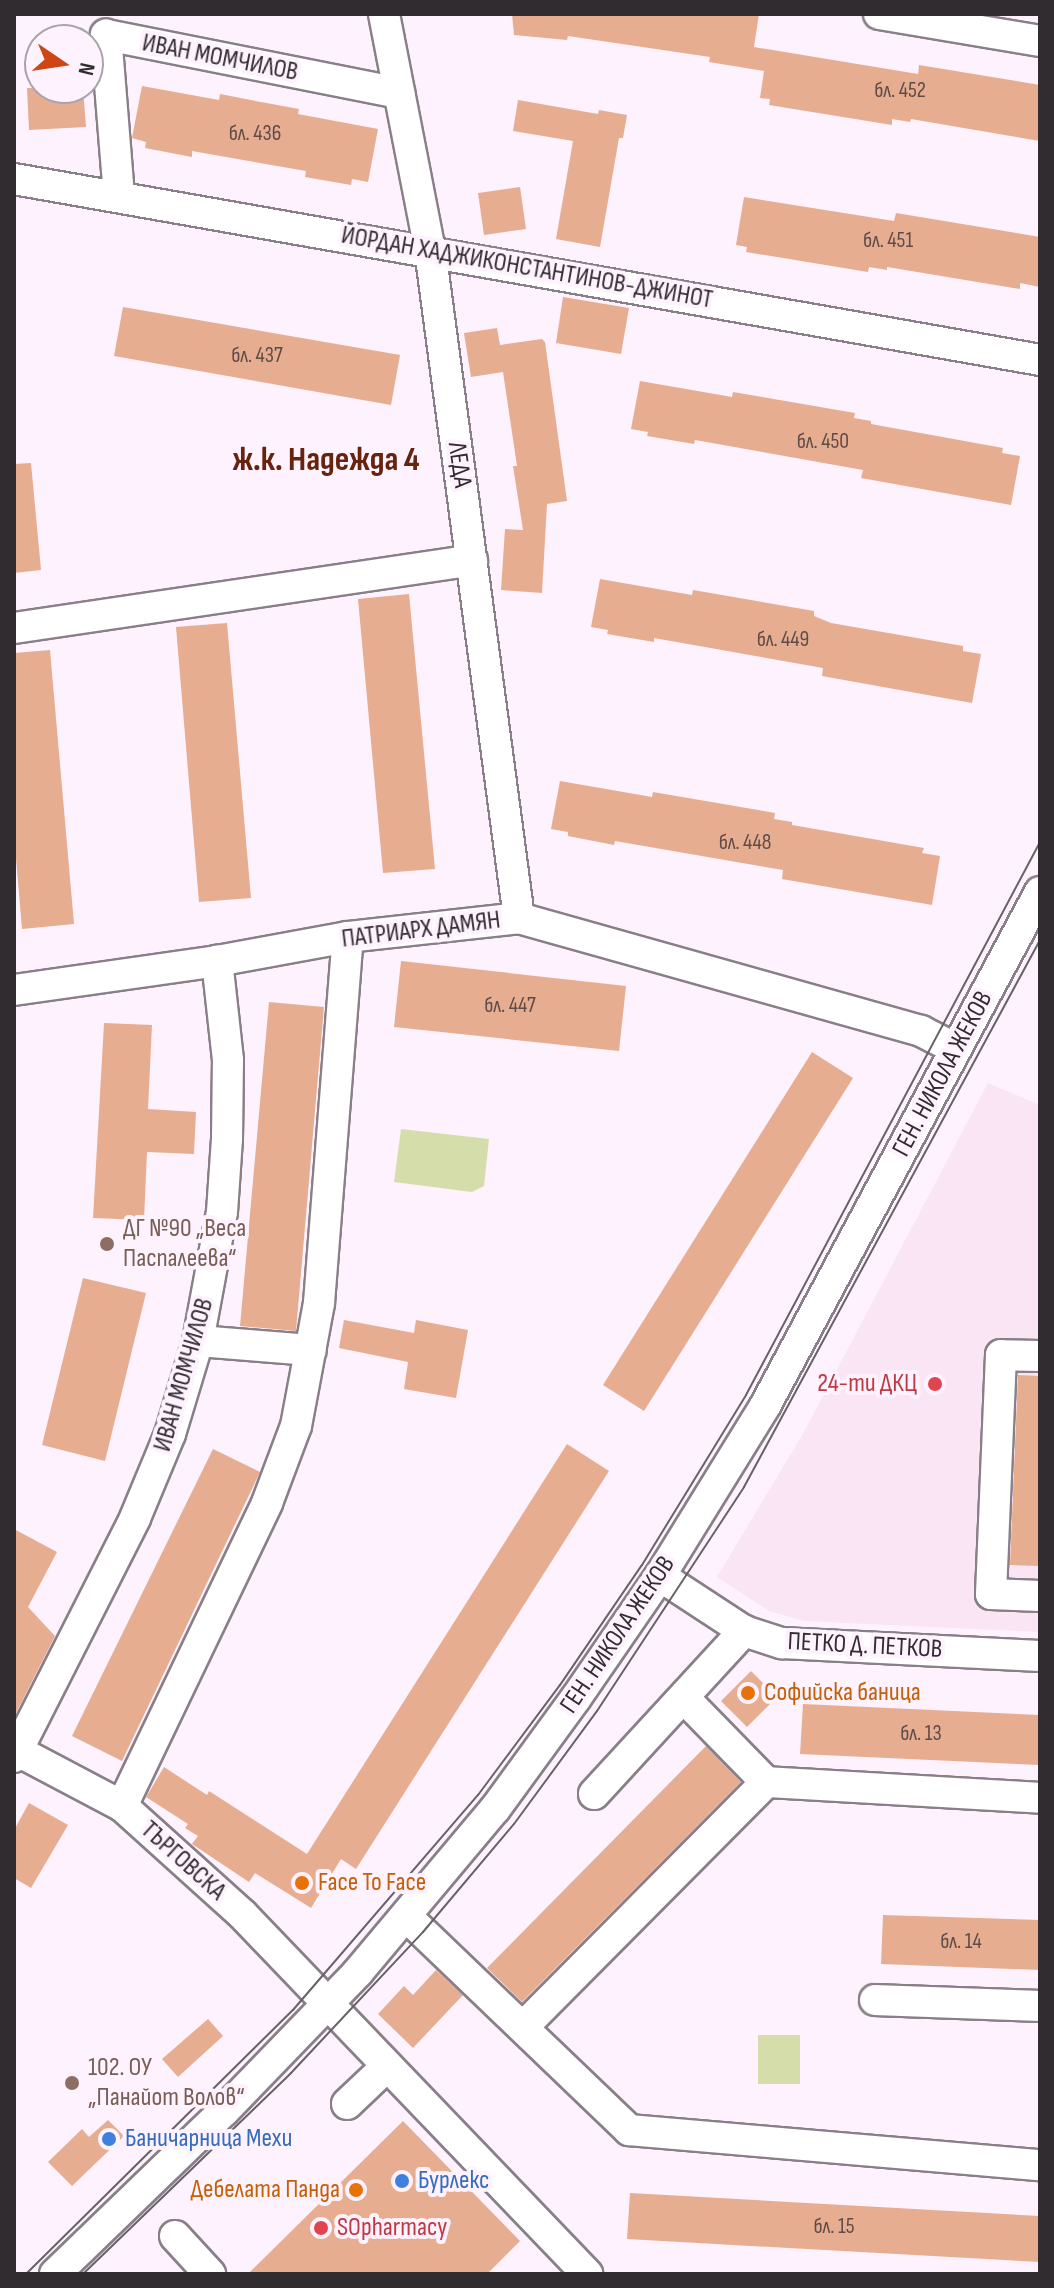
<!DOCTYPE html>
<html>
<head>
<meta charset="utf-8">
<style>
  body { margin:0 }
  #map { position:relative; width:1054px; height:2288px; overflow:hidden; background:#fdf2fd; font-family:"Sofia Sans Condensed",sans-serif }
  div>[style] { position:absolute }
  .medical>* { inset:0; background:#fae5f4 }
  .green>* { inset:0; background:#d5ddaa }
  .building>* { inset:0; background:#e7ad91 }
  .roads { filter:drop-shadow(2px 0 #897f88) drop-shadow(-2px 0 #897f88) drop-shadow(0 2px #897f88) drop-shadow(0 -2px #897f88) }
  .minor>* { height:30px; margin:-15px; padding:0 15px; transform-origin:15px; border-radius:15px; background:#fff }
  .tram>* { height:2px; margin:-1px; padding:0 1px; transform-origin:1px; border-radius:1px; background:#686268 }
  .dots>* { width:22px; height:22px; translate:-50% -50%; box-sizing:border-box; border:4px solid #fdf2fd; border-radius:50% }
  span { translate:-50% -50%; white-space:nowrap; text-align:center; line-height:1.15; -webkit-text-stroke:8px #fdf2fd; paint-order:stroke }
  .number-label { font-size:22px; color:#5e4c48 }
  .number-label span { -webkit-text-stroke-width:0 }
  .street-label { font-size:26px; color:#302c30 }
  .education-label { font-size:26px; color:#785e54 }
  .left { translate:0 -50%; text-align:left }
  .health-label { font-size:26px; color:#be3a42 }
  .right { translate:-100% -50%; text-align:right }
  .food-label { font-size:26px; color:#c56008 }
  .shop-label { font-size:26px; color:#366cbe }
  .district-label { font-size:34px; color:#66240f; font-weight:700 }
  .frame { position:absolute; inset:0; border:16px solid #302c30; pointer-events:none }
  .north { position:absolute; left:24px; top:24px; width:80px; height:80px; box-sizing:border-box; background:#fdf2fd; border:2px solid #aba3ab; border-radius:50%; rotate:103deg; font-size:22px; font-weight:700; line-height:32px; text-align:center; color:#302c30 }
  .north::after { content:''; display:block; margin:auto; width:28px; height:36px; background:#cd4614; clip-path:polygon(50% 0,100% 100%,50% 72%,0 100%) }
</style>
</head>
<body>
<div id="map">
  <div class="medical">
    <i style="clip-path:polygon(988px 1083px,1040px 1105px,1040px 1632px,804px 1621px,769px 1611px,717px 1577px,804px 1432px)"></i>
  </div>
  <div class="green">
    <i style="clip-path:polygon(401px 1129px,489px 1139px,484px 1186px,472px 1192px,394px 1182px)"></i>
    <i style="clip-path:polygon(758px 2035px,800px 2035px,800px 2084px,758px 2084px)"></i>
  </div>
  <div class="building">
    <i style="clip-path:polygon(512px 14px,759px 14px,754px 47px,918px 74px,919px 65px,1040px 85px,1040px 141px,911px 119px,910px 122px,892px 119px,892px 125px,769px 105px,770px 99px,760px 98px,764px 71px,709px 62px,710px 57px,568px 36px,567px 40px,514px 35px)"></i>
    <i style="clip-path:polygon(142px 86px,219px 100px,220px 94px,261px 102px,299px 109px,298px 114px,378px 129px,368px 182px,352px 179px,351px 185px,305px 177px,306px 171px,192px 151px,192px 157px,145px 148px,146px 142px,132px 138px)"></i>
    <i style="clip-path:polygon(27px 88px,83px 88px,86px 127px,29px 130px)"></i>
    <i style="clip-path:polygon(518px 100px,598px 114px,599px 110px,627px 115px,623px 138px,619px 138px,600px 247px,556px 239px,573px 141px,513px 131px)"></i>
    <i style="clip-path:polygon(520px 187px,526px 229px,484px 235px,478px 193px)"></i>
    <i style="clip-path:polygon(744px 197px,894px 221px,896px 213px,1040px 237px,1040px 287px,1020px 283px,1020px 289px,887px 267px,887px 270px,869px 267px,868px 272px,746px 252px,747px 247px,736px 245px)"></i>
    <i style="clip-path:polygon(563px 297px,629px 308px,621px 354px,556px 343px)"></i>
    <i style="clip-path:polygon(123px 307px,400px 355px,391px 405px,114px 356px)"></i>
    <i style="clip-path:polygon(497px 328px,500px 345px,542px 339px,545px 342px,567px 501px,547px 504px,542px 593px,501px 590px,505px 529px,523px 530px,513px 466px,517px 466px,503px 372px,471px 377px,464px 333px)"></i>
    <i style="clip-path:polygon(640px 381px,732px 397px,733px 392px,855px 413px,854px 418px,871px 421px,871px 424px,1003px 448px,1002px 453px,1020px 456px,1011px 505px,861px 478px,863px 470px,695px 440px,694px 444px,647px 436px,648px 432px,631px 429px)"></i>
    <i style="clip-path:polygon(31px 463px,41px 570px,14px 573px,14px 464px)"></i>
    <i style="clip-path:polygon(600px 579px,692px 595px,693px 590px,814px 611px,814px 616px,831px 623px,963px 646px,963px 651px,981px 654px,972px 703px,822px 676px,823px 668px,654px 638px,654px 642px,607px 634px,608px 630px,591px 627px)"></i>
    <i style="clip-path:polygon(409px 594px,435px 869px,383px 873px,358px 599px)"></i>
    <i style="clip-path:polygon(227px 623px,251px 898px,199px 902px,176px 627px)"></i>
    <i style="clip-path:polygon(50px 650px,74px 924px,22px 929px,14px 835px,14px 653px)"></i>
    <i style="clip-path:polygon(560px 781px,652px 797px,653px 792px,775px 813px,774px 819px,792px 822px,792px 825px,924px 848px,922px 853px,940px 856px,932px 905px,782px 879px,783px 870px,615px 841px,614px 845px,568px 836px,568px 832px,551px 829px)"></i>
    <i style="clip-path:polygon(401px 961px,626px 986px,619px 1051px,394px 1027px)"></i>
    <i style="clip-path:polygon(269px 1002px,324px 1007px,296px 1331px,240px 1326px)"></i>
    <i style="clip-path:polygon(104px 1023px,152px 1025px,148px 1109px,196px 1112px,194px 1154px,147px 1152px,144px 1220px,93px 1218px)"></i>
    <i style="clip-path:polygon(812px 1052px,853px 1078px,644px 1411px,603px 1385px)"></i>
    <i style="clip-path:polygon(83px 1278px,146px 1293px,105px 1461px,42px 1445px)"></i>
    <i style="clip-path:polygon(344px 1320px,414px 1333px,416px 1320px,468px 1330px,456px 1398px,404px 1389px,408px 1362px,339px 1348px)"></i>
    <i style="clip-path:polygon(1018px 1375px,1040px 1376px,1040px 1566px,1010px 1565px)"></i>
    <i style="clip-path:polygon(567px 1444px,609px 1471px,356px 1869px,341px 1859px,311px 1908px,255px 1873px,249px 1882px,192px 1844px,198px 1836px,185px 1828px,188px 1824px,146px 1797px,164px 1767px,207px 1795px,209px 1791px,307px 1854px)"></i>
    <i style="clip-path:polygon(213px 1449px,260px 1472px,122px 1761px,72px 1736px)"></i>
    <i style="clip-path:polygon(14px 1529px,57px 1552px,28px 1607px,55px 1636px,14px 1717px)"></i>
    <i style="clip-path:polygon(751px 1671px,777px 1697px,747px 1727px,721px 1701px)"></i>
    <i style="clip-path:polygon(803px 1704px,1040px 1715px,1040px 1765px,800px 1754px)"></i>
    <i style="clip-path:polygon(706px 1746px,741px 1782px,522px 2002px,487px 1968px)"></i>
    <i style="clip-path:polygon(29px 1803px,68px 1825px,31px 1888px,14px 1878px,14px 1830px)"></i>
    <i style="clip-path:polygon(883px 1915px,1040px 1920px,1040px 1970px,881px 1964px)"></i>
    <i style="clip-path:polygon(436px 1970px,463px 1995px,413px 2048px,378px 2014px,404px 1986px,413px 1995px)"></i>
    <i style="clip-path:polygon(208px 2019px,223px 2036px,178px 2077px,162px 2059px)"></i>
    <i style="clip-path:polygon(108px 2120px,124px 2136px,72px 2186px,48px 2162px,82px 2129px,89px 2137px)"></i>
    <i style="clip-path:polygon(403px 2121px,520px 2241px,487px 2274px,248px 2274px)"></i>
    <i style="clip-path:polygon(630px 2193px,1040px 2216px,1040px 2262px,627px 2239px)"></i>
  </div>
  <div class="roads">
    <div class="minor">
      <i style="left:384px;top:14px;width:240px;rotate:79deg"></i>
      <i style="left:430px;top:250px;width:674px;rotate:82.41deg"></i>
      <i style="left:879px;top:14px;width:163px;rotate:9.5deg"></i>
      <i style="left:14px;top:179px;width:1042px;rotate:10deg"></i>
      <i style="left:119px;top:196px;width:162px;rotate:-94.6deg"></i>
      <i style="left:106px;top:35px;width:299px;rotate:11.2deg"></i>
      <i style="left:14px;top:628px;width:463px;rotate:-8.4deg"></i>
      <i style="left:14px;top:990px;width:205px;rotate:-8.1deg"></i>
      <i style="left:217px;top:961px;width:133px;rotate:-10.4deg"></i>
      <i style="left:348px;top:937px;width:172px;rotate:-6.3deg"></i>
      <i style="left:519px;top:918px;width:418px;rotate:15.7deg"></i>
      <i style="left:921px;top:1031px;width:39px;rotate:27deg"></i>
      <i style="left:198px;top:1341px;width:113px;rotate:4.6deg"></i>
      <i style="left:1040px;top:1356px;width:39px;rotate:-179deg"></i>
      <i style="left:1001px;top:1355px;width:239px;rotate:92.4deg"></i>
      <i style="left:991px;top:1594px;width:49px;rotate:2.3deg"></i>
      <i style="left:660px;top:1576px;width:100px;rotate:33.2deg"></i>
      <i style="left:744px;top:1631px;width:40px;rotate:18deg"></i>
      <i style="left:782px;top:1643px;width:258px;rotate:2.9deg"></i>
      <i style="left:684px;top:1698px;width:117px;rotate:45.7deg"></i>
      <i style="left:766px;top:1782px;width:274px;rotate:3.3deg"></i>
      <i style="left:14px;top:1749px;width:122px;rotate:27.8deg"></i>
      <i style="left:122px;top:1806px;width:161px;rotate:42deg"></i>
      <i style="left:242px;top:1914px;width:499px;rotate:46.2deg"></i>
      <i style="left:14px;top:1757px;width:268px;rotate:-63.1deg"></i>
      <i style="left:135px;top:1518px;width:91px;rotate:-67.4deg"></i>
      <i style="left:170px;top:1434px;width:97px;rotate:-73.2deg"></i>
      <i style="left:198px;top:1341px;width:131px;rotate:-79.5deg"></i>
      <i style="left:222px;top:1212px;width:73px;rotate:-86.1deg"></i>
      <i style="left:227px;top:1139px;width:79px;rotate:-89.3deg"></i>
      <i style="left:228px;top:1060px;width:100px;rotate:-96.3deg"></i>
      <i style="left:594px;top:1794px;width:222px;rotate:-47.4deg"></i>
      <i style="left:122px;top:1806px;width:336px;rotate:-64.4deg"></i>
      <i style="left:267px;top:1503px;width:82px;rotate:-69.4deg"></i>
      <i style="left:296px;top:1426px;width:125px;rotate:-79.4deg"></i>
      <i style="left:319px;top:1303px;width:367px;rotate:-85.5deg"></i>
      <i style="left:407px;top:1917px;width:308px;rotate:43.8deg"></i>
      <i style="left:629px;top:2130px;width:412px;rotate:4.9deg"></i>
      <i style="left:875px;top:2000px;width:165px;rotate:2.1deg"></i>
      <i style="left:524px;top:2026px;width:344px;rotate:-45.2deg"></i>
      <i style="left:347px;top:2104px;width:54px;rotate:-43.5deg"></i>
      <i style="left:175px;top:2236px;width:52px;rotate:47.4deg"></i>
      <i style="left:55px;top:2274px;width:235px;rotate:-44deg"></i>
      <i style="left:224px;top:2111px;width:193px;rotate:-46deg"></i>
      <i style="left:358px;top:1972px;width:213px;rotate:-50deg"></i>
      <i style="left:495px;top:1809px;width:137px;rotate:-53.9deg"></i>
      <i style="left:576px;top:1698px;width:148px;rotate:-55.5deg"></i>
      <i style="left:660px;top:1576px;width:200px;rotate:-58.3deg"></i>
      <i style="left:765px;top:1406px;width:583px;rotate:-61.85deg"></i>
    </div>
  </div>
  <div class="tram">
    <i style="left:26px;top:2274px;width:375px;rotate:-44.7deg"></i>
    <i style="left:293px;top:2010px;width:284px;rotate:-49.3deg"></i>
    <i style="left:478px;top:1795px;width:137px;rotate:-53.3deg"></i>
    <i style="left:560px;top:1685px;width:145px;rotate:-55.7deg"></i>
    <i style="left:642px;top:1565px;width:199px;rotate:-58.5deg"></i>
    <i style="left:746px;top:1395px;width:626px;rotate:-62deg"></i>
    <i style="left:83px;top:2274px;width:289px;rotate:-44deg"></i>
    <i style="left:291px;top:2073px;width:193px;rotate:-46.9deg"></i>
    <i style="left:423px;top:1932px;width:141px;rotate:-49.9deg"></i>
    <i style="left:514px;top:1824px;width:140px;rotate:-53.7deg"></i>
    <i style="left:597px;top:1711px;width:268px;rotate:-56.7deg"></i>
    <i style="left:744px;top:1487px;width:622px;rotate:-61.58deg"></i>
  </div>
  <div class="dots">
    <i style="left:107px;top:1244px;background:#8d6e63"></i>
    <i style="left:935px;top:1384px;background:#e0444e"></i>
    <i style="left:748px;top:1693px;background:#e8710a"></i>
    <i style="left:302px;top:1883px;background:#e8710a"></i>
    <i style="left:72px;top:2083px;background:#8d6e63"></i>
    <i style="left:109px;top:2139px;background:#3f7fe0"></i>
    <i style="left:402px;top:2181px;background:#3f7fe0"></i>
    <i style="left:356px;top:2190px;background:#e8710a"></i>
    <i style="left:321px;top:2228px;background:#e0444e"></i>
  </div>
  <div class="number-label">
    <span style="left:900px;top:91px">бл. 452</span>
    <span style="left:255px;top:134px">бл. 436</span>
    <span style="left:888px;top:241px">бл. 451</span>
    <span style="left:257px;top:356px">бл. 437</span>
    <span style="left:823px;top:442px">бл. 450</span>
    <span style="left:783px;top:640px">бл. 449</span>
    <span style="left:745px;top:843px">бл. 448</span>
    <span style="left:510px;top:1006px">бл. 447</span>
    <span style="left:921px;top:1734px">бл. 13</span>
    <span style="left:961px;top:1942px">бл. 14</span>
    <span style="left:834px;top:2227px">бл. 15</span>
  </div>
  <div class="street-label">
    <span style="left:220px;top:58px;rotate:11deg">ИВАН МОМЧИЛОВ</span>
    <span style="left:527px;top:268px;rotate:10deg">ЙОРДАН ХАДЖИКОНСТАНТИНОВ-ДЖИНОТ</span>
    <span style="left:459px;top:465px;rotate:82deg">ЛЕДА</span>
    <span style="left:421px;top:930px;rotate:-7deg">ПАТРИАРХ ДАМЯН</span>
    <span style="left:943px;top:1074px;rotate:-62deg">ГЕН. НИКОЛА ЖЕКОВ</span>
    <span style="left:184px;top:1375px;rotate:-74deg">ИВАН МОМЧИЛОВ</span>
    <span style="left:618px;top:1635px;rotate:-56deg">ГЕН. НИКОЛА ЖЕКОВ</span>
    <span style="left:865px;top:1646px;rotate:3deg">ПЕТКО Д. ПЕТКОВ</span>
    <span style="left:183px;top:1861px;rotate:42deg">ТЪРГОВСКА</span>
  </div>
  <div class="education-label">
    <span class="left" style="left:123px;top:1244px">ДГ №90 „Веса<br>Паспалеева“</span>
    <span class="left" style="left:88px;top:2083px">102. ОУ<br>„Панайот Волов“</span>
  </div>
  <div class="health-label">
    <span class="right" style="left:917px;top:1384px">24-ти ДКЦ</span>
    <span class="left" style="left:337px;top:2228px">SOpharmacy</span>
  </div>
  <div class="food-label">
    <span class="left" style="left:764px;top:1693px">Софийска баница</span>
    <span class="left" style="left:318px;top:1883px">Face To Face</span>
    <span class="right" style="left:340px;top:2190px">Дебелата Панда</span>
  </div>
  <div class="shop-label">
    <span class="left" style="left:125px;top:2139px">Баничарница Мехи</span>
    <span class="left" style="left:418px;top:2181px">Бурлекс</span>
  </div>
  <div class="district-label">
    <span style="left:326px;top:460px">ж.к. Надежда 4</span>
  </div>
  <div class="frame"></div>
  <div class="north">N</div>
</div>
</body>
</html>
